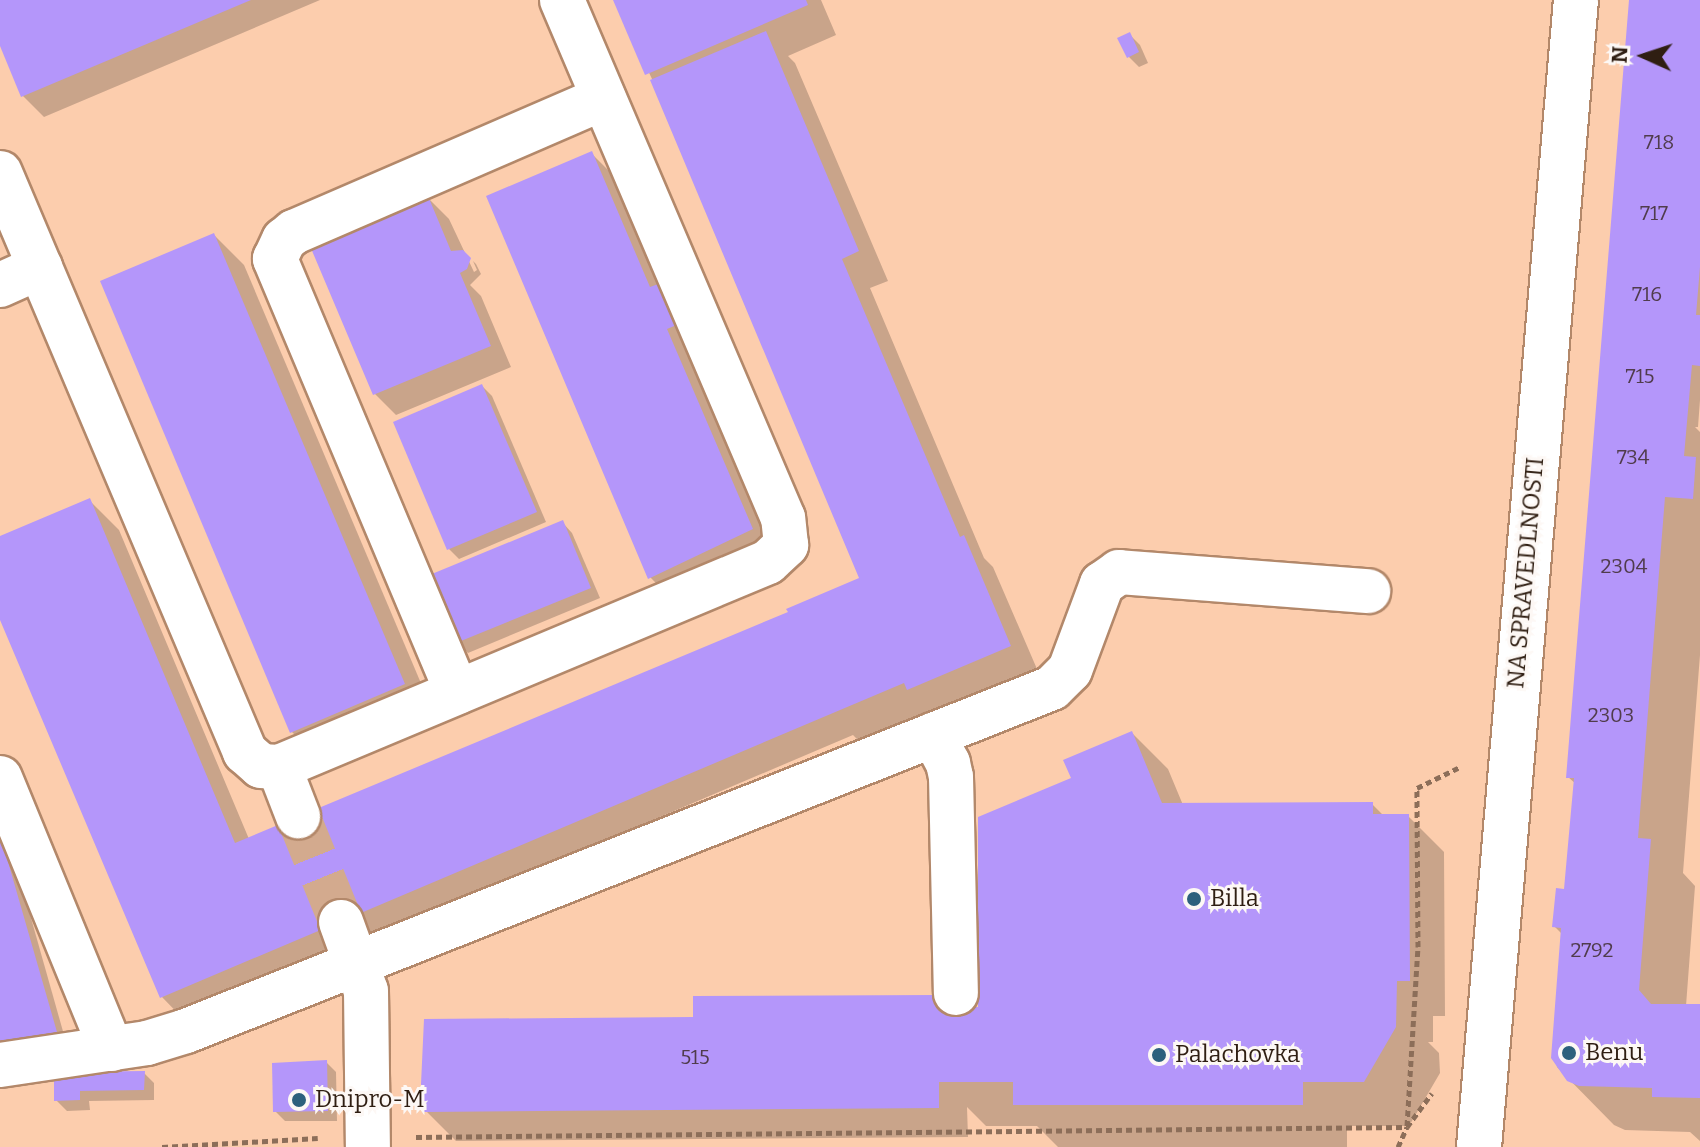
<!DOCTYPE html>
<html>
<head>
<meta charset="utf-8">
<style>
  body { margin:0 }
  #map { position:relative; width:1700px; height:1147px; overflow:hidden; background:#fccdad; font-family:Bitter,serif }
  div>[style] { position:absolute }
  .shadow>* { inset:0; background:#0003 }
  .building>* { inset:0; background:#b496fa }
  .minor-tunnel>* { height:44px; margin-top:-22px; transform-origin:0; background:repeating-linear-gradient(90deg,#d3aa8e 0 44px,transparent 0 66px) }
  .path>* { height:5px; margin-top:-2.5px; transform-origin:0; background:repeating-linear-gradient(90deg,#8c6e59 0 6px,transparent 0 10px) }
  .roads { filter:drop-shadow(2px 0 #b3886a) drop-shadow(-2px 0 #b3886a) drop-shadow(0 2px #b3886a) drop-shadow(0 -2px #b3886a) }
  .minor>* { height:44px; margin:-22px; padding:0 22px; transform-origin:22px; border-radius:22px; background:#fff }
  .dots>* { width:22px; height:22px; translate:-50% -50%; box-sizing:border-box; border:4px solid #fdf8f5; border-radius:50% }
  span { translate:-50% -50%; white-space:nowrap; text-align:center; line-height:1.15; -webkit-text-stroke:6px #fdf8f5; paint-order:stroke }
  .number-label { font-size:20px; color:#503c4c }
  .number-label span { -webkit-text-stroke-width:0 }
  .street-label { font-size:24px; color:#2f1e12 }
  .poi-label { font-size:24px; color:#2f1e12 }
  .left { translate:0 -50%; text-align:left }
  .north { position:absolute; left:1604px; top:16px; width:80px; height:80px; -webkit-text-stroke:6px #fdf8f5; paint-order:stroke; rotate:273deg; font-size:22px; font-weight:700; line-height:32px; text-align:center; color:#2f1e12 }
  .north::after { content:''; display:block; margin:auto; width:28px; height:36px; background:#2f1e12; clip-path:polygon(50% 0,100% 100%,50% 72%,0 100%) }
</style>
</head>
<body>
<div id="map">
  <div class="shadow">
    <i style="clip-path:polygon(0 0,320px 0,44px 117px,23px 96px,0 41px)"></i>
    <i style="clip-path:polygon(615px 0,821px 0,836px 35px,788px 56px,795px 63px,888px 281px,870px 288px,984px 558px,993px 567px,1040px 676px,862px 744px,853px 735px,392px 931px,191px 1027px,162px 997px,0 615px,0 538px,89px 500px,119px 530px,249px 839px,790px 614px,862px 579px,652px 79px)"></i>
    <i style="clip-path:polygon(1631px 0,1700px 0,1700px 400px,1698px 427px,1695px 427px,1700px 432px,1700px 655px,1683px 873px,1695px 886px,1686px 1006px,1700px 1005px,1700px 1141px,1690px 1132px,1625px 1130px,1614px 1125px,1557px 1067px,1553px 1047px,1562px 934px,1554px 926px,1566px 892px,1576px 784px,1568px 777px)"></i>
    <i style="clip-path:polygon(1130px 35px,1140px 45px,1148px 63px,1139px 67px,1129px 57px)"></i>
    <i style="clip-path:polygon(591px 153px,628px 190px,788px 566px,686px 614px,650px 577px)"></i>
    <i style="clip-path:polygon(428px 198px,449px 219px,474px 272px,477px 270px,473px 261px,476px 264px,481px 274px,470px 285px,481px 296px,511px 367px,396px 415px,375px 394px)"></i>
    <i style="clip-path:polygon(214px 235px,244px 265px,434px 714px,321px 761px,292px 732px)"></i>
    <i style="clip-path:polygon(482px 386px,492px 396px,546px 522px,459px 559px,449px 549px)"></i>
    <i style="clip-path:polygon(562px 522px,572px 533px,600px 598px,468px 653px,458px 642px)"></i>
    <i style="clip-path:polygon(1132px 733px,1168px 769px,1183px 805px,1372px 804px,1384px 816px,1408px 816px,1444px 852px,1445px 1016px,1433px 1016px,1433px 1042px,1428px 1042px,1439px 1053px,1440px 1073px,1409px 1126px,1347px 1126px,1347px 1147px,1058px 1147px,1037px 1126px,986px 1126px,967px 1107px,968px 1137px,456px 1141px,426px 1111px,695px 1019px,938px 997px,950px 1010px,980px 1009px,1073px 779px)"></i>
    <i style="clip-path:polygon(0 821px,5px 826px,66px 1042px,0 1060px)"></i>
    <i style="clip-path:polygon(326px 1062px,336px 1072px,337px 1121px,285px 1121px,275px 1111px)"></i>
    <i style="clip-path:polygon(144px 1073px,154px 1083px,154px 1100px,89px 1101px,90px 1110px,67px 1111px,56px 1100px,56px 1074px)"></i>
  </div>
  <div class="building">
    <i style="clip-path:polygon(0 0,251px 0,21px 97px,0 46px)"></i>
    <i style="clip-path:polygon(613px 0,806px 0,808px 5px,645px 75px)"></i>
    <i style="clip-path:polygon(1629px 0,1700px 0,1700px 267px,1696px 315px,1700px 315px,1700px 366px,1692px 365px,1684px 456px,1696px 457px,1693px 499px,1665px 497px,1638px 838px,1651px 839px,1639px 990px,1651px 1004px,1700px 1004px,1700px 1098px,1652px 1097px,1652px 1088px,1579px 1086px,1567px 1081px,1551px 1058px,1561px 928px,1552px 927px,1556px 888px,1564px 889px,1574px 778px,1566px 778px)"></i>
    <i style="clip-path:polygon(766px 31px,859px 251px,842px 259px,960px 537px,964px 535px,1011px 646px,907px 690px,904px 683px,160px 998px,0 620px,0 536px,90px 498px,235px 843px,788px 612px,786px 609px,859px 578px,650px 80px)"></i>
    <i style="clip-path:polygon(1130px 32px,1139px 52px,1127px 58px,1117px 38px)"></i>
    <i style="clip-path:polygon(592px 151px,650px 287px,661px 283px,679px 324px,667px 329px,753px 529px,648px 579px,486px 196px)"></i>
    <i style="clip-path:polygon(428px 196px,451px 251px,463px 250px,471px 258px,467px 269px,460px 273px,491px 346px,373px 395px,310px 246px)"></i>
    <i style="clip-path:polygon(214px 233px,405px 684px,290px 733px,100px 281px)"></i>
    <i style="clip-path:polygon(482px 384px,537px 512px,447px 550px,393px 422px)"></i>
    <i style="clip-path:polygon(563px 520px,591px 588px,456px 643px,427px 576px)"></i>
    <i style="clip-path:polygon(1132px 731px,1162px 803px,1373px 802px,1373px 814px,1409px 814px,1410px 981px,1397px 981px,1396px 1027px,1364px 1082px,1303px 1082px,1303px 1105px,1013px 1105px,1013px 1082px,939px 1082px,939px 1108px,424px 1112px,421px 1084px,424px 1019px,693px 1017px,693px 996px,938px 995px,939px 1008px,978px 1007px,978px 817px,1071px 778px,1063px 760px)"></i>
    <i style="clip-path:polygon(0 834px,57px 1032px,0 1048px)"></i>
    <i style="clip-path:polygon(327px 1060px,328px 1111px,273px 1112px,272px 1063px)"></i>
    <i style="clip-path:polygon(145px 1071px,144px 1090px,80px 1091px,80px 1100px,54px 1101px,54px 1072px)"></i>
  </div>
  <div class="minor-tunnel">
    <i style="left:298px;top:816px;width:114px;rotate:67.9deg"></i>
  </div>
  <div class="path">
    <i style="left:1407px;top:1126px;width:179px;rotate:-86.5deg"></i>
    <i style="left:1418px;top:947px;width:159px;rotate:-90.4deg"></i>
    <i style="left:1417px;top:788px;width:46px;rotate:-26deg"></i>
    <i style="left:416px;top:1137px;width:991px;rotate:-0.58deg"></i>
    <i style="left:162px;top:1147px;width:156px;rotate:-3.3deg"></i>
    <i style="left:1398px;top:1147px;width:22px;rotate:-66deg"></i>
    <i style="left:1407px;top:1127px;width:42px;rotate:-53.7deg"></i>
  </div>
  <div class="roads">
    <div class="minor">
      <i style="left:0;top:173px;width:629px;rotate:67.06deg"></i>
      <i style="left:245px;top:752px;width:21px;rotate:41deg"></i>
      <i style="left:261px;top:766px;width:18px;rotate:3deg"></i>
      <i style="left:279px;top:767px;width:530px;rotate:-22.74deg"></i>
      <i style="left:768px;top:562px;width:25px;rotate:-43deg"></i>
      <i style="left:786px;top:545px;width:27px;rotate:-96deg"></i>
      <i style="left:783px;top:518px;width:563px;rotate:-113.11deg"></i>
      <i style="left:0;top:285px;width:44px;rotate:-24.2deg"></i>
      <i style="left:457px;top:692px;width:470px;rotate:-112.8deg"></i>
      <i style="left:275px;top:259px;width:21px;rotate:-65deg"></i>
      <i style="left:284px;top:240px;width:13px;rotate:-39deg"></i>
      <i style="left:294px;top:232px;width:337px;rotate:-23.4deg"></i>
      <i style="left:933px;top:735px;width:32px;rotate:62deg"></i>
      <i style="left:948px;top:763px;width:14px;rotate:78deg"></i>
      <i style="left:951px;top:777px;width:216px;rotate:88.7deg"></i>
      <i style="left:279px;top:767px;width:53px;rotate:68.8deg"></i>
      <i style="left:0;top:778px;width:293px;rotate:67.7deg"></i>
      <i style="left:341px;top:922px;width:73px;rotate:70.1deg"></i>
      <i style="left:366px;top:991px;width:156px;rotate:89.3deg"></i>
      <i style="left:0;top:1065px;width:149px;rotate:-8.5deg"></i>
      <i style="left:147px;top:1043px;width:41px;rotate:-17.1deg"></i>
      <i style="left:186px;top:1031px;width:931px;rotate:-21.61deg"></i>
      <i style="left:1052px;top:688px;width:25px;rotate:-45deg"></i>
      <i style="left:1070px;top:670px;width:92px;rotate:-69.6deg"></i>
      <i style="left:1102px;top:584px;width:21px;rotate:-35deg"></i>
      <i style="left:1119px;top:572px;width:250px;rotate:4.4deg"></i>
      <i style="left:1479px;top:1147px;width:1151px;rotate:-85.17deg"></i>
    </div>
  </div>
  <div class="dots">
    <i style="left:1194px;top:899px;background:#2d607d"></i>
    <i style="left:1569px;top:1053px;background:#2d607d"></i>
    <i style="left:1159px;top:1055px;background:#2d607d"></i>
    <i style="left:299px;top:1100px;background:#2d607d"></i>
  </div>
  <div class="number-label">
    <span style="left:1659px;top:142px">718</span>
    <span style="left:1654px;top:213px">717</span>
    <span style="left:1647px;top:294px">716</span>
    <span style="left:1640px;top:376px">715</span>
    <span style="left:1633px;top:457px">734</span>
    <span style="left:1624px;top:566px">2304</span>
    <span style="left:1611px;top:715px">2303</span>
    <span style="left:1592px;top:950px">2792</span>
    <span style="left:695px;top:1057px">515</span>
  </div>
  <div class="street-label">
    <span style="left:1526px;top:573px;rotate:-85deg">NA SPRAVEDLNOSTI</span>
  </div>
  <div class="poi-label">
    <span class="left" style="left:1210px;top:899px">Billa</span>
    <span class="left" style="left:1585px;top:1053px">Benu</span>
    <span class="left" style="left:1175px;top:1055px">Palachovka</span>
    <span class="left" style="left:315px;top:1100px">Dnipro-M</span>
  </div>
  <div class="north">N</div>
</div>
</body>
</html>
